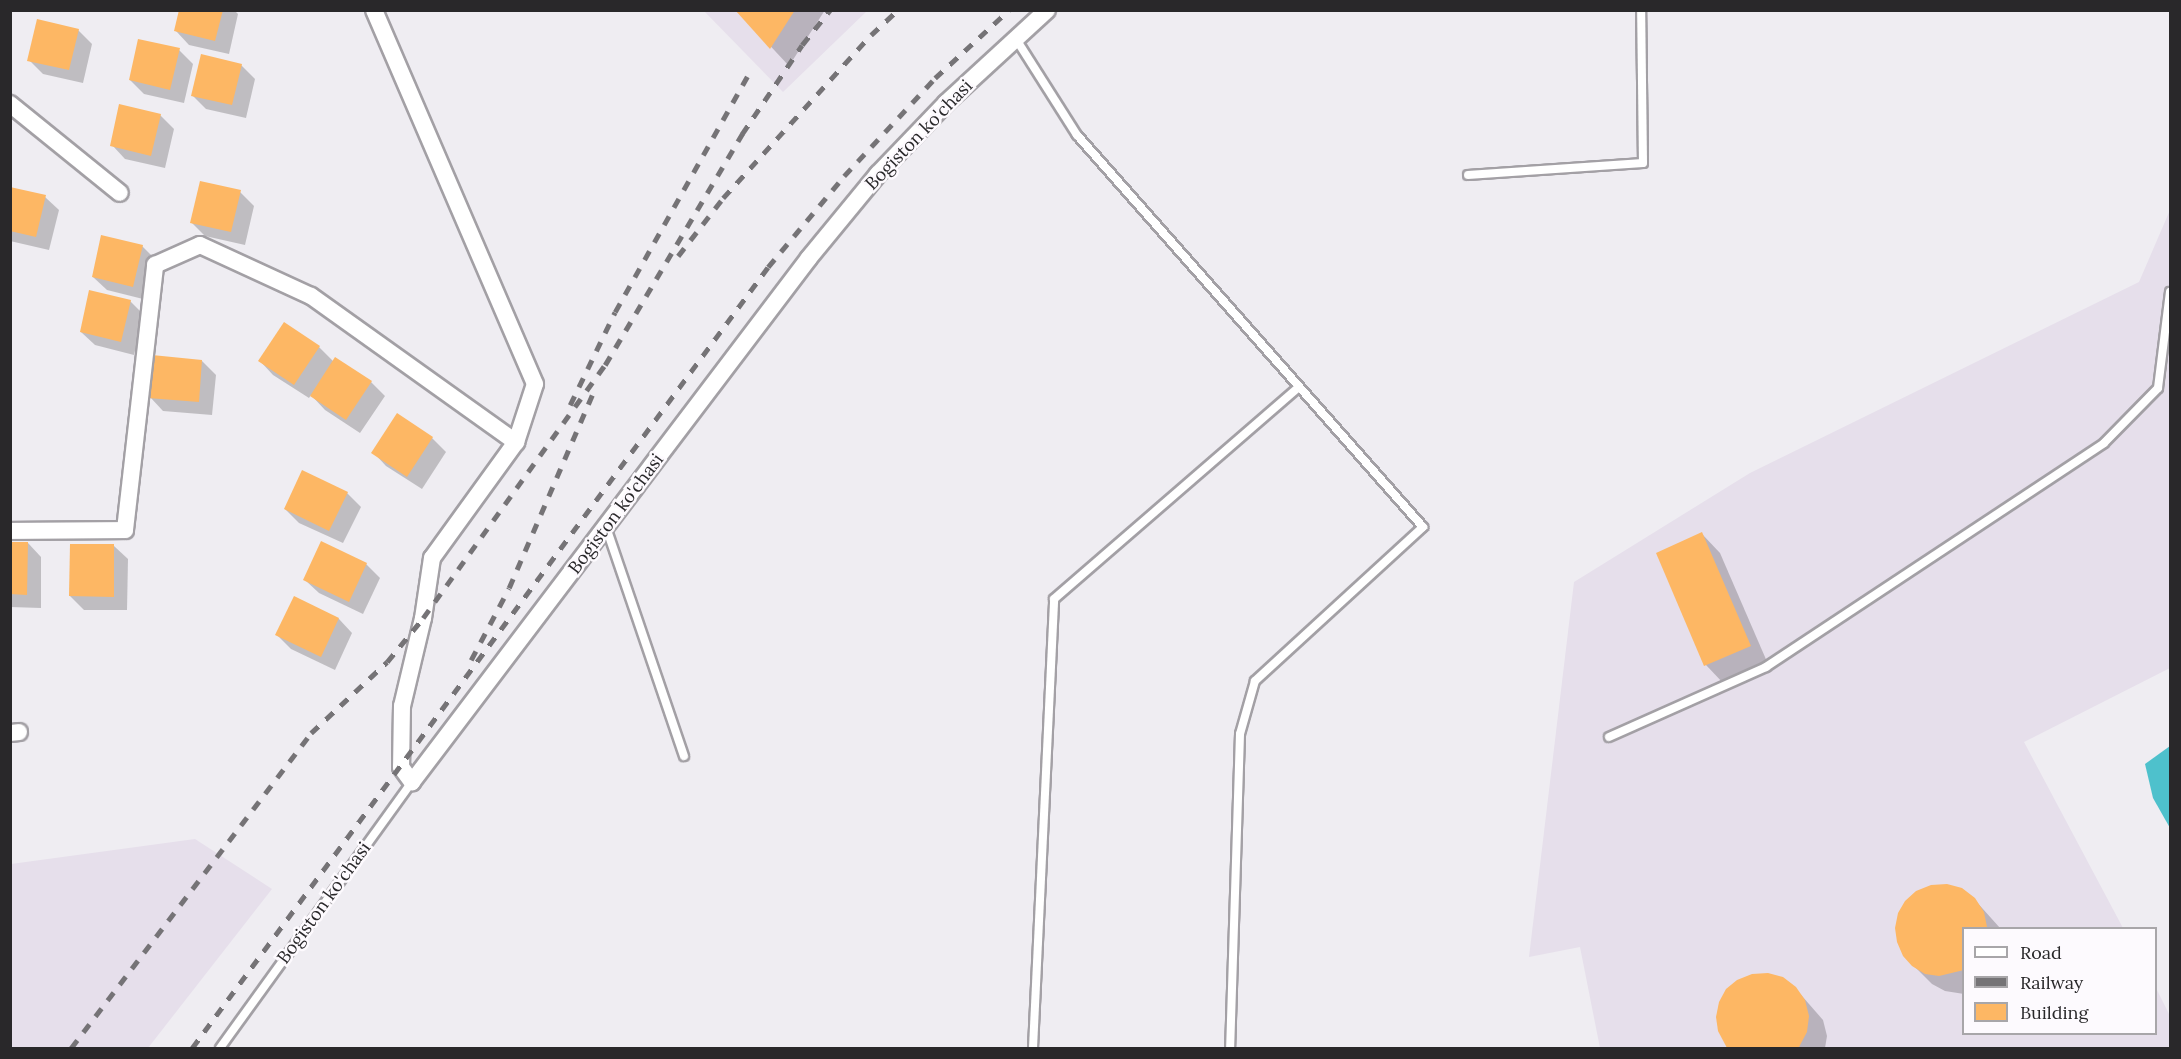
<!DOCTYPE html>
<html>
<head>
<meta charset="utf-8">
<style>
  body { margin:0 }
  #map { position:relative; width:2181px; height:1059px; overflow:hidden; background:#efedf2; font-family:Lora,serif }
  div>[style] { position:absolute }
  .built>* { inset:0; background:#e6dfeb }
  .water>* { inset:0; background:#4ec1cc }
  .shadow>* { inset:0; background:#0003 }
  .building>* { inset:0; background:#fdb764 }
  .roads { filter:drop-shadow(2px 0 #a3a0a5) drop-shadow(-2px 0 #a3a0a5) drop-shadow(0 2px #a3a0a5) drop-shadow(0 -2px #a3a0a5) }
  .service>* { height:8px; margin:-4px; padding:0 4px; transform-origin:4px; border-radius:4px; background:#fff }
  .minor>* { height:16px; margin:-8px; padding:0 8px; transform-origin:8px; border-radius:8px; background:#fff }
  .rail>* { height:4.5px; margin-top:-2.25px; transform-origin:0; background:repeating-linear-gradient(90deg,#757376 0 10px,transparent 0 20px) }
  span { translate:-50% -50%; white-space:nowrap; text-align:center; line-height:1.15; -webkit-text-stroke:5px #fdfafe; paint-order:stroke }
  .street-label { font-size:18px; color:#29282a }
  .frame { position:absolute; inset:0; border:12px solid #29282a; pointer-events:none }
  .legend { position:absolute; left:1962px; top:927px; width:195px; height:108px; box-sizing:border-box; background:#fdfafe; border:2px solid #a8a6a9; margin:0; padding:8px 10px; list-style:none; font-size:18px; color:#29282a }
  .legend li { display:flex; align-items:center; gap:12px; height:30px }
  .legend b { width:30px; border:2px solid #a8a6a9 }
</style>
</head>
<body>
<div id="map">
  <div class="built">
    <i style="clip-path:polygon(704px 11px,867px 11px,783px 92px)"></i>
    <i style="clip-path:polygon(2170px 210px,2170px 668px,2024px 742px,2123px 928px,1964px 928px,1964px 1034px,2156px 1034px,2156px 988px,2170px 1016px,2170px 1048px,1600px 1048px,1580px 947px,1529px 957px,1574px 582px,1750px 473px,2139px 282px)"></i>
    <i style="clip-path:polygon(195px 839px,272px 889px,148px 1048px,11px 1048px,11px 864px)"></i>
  </div>
  <div class="water">
    <i style="clip-path:polygon(2170px 746px,2170px 828px,2153px 798px,2145px 764px)"></i>
  </div>
  <div class="shadow">
    <i style="clip-path:polygon(180px 10px,234px 10px,238px 14px,229px 54px,189px 45px,176px 31px)"></i>
    <i style="clip-path:polygon(737px 10px,825px 10px,789px 66px)"></i>
    <i style="clip-path:polygon(78px 30px,92px 44px,83px 83px,43px 74px,29px 60px)"></i>
    <i style="clip-path:polygon(179px 50px,193px 64px,184px 103px,144px 94px,130px 80px)"></i>
    <i style="clip-path:polygon(241px 65px,255px 79px,246px 118px,206px 109px,192px 95px)"></i>
    <i style="clip-path:polygon(160px 115px,174px 129px,165px 168px,125px 159px,112px 145px)"></i>
    <i style="clip-path:polygon(10px 189px,45px 197px,59px 210px,49px 250px,10px 241px)"></i>
    <i style="clip-path:polygon(240px 192px,254px 206px,245px 245px,205px 236px,191px 222px)"></i>
    <i style="clip-path:polygon(142px 246px,156px 260px,147px 300px,107px 290px,93px 277px)"></i>
    <i style="clip-path:polygon(130px 301px,144px 315px,134px 355px,95px 345px,81px 332px)"></i>
    <i style="clip-path:polygon(284px 324px,319px 347px,334px 362px,371px 382px,385px 396px,360px 433px,325px 410px,311px 395px,309px 398px,273px 375px,260px 361px)"></i>
    <i style="clip-path:polygon(202px 361px,216px 375px,212px 415px,163px 411px,150px 397px)"></i>
    <i style="clip-path:polygon(397px 415px,432px 438px,446px 452px,422px 489px,386px 466px,373px 452px)"></i>
    <i style="clip-path:polygon(347px 493px,361px 507px,343px 543px,299px 523px,285px 509px)"></i>
    <i style="clip-path:polygon(1702px 534px,1720px 553px,1768px 664px,1724px 684px,1706px 665px,1658px 553px)"></i>
    <i style="clip-path:polygon(10px 543px,28px 543px,41px 557px,41px 608px,10px 607px)"></i>
    <i style="clip-path:polygon(114px 546px,128px 559px,127px 610px,84px 610px,70px 596px)"></i>
    <i style="clip-path:polygon(366px 564px,380px 578px,363px 614px,319px 593px,305px 580px)"></i>
    <i style="clip-path:polygon(294px 598px,339px 619px,352px 633px,335px 670px,291px 649px,277px 635px)"></i>
    <i style="clip-path:polygon(1974px 899px,2000px 928px,1964px 928px,1964px 994px,1945px 991px,1932px 984px,1913px 965px)"></i>
    <i style="clip-path:polygon(1795px 988px,1823px 1020px,1827px 1036px,1825px 1048px,1730px 1048px,1725px 1043px)"></i>
  </div>
  <div class="building">
    <i style="clip-path:polygon(179px 10px,223px 10px,215px 41px,174px 31px)"></i>
    <i style="clip-path:polygon(735px 10px,795px 10px,770px 49px)"></i>
    <i style="clip-path:polygon(37px 19px,79px 29px,69px 70px,27px 61px)"></i>
    <i style="clip-path:polygon(138px 39px,180px 48px,170px 90px,129px 80px)"></i>
    <i style="clip-path:polygon(201px 54px,242px 64px,232px 105px,191px 96px)"></i>
    <i style="clip-path:polygon(119px 104px,161px 114px,151px 156px,110px 146px)"></i>
    <i style="clip-path:polygon(200px 181px,241px 190px,231px 232px,190px 223px)"></i>
    <i style="clip-path:polygon(10px 187px,46px 195px,36px 237px,10px 231px)"></i>
    <i style="clip-path:polygon(101px 235px,143px 245px,133px 287px,92px 277px)"></i>
    <i style="clip-path:polygon(89px 290px,131px 300px,121px 342px,80px 332px)"></i>
    <i style="clip-path:polygon(284px 322px,320px 346px,294px 385px,258px 361px)"></i>
    <i style="clip-path:polygon(152px 355px,202px 360px,199px 402px,148px 398px)"></i>
    <i style="clip-path:polygon(335px 357px,372px 381px,346px 420px,310px 396px)"></i>
    <i style="clip-path:polygon(397px 413px,433px 437px,407px 477px,371px 453px)"></i>
    <i style="clip-path:polygon(302px 470px,348px 492px,329px 531px,284px 509px)"></i>
    <i style="clip-path:polygon(1702px 532px,1751px 646px,1704px 666px,1656px 553px)"></i>
    <i style="clip-path:polygon(321px 541px,367px 563px,349px 602px,303px 580px)"></i>
    <i style="clip-path:polygon(10px 542px,28px 542px,27px 595px,10px 594px)"></i>
    <i style="clip-path:polygon(70px 544px,114px 544px,114px 597px,69px 596px)"></i>
    <i style="clip-path:polygon(294px 596px,339px 618px,321px 657px,275px 635px)"></i>
    <i style="clip-path:polygon(1947px 884px,1962px 888px,1975px 898px,1984px 912px,1987px 927px,1964px 928px,1964px 970px,1939px 976px,1925px 974px,1912px 966px,1903px 956px,1897px 942px,1895px 928px,1898px 913px,1905px 901px,1916px 891px,1931px 885px)"></i>
    <i style="clip-path:polygon(1768px 973px,1783px 977px,1796px 987px,1805px 1000px,1809px 1016px,1807px 1032px,1799px 1047px,1727px 1048px,1718px 1031px,1716px 1017px,1719px 1002px,1726px 989px,1737px 980px,1752px 974px)"></i>
  </div>
  <div class="roads">
    <div class="service">
      <i style="left:1016px;top:39px;width:114px;rotate:57.6deg"></i>
      <i style="left:1077px;top:135px;width:523px;rotate:48.57deg"></i>
      <i style="left:1423px;top:527px;width:228px;rotate:137.5deg"></i>
      <i style="left:1255px;top:681px;width:55px;rotate:105.8deg"></i>
      <i style="left:1240px;top:734px;width:314px;rotate:91.8deg"></i>
      <i style="left:1468px;top:175px;width:175px;rotate:-3.9deg"></i>
      <i style="left:1643px;top:163px;width:153px;rotate:-90.7deg"></i>
      <i style="left:606px;top:527px;width:242px;rotate:71.2deg"></i>
      <i style="left:1609px;top:737px;width:172px;rotate:-24deg"></i>
      <i style="left:1766px;top:667px;width:405px;rotate:-33.5deg"></i>
      <i style="left:2104px;top:443px;width:77px;rotate:-45.5deg"></i>
      <i style="left:2158px;top:388px;width:97px;rotate:-82.9deg"></i>
      <i style="left:220px;top:1048px;width:328px;rotate:-54.2deg"></i>
      <i style="left:1033px;top:1048px;width:449px;rotate:-87.3deg"></i>
      <i style="left:1054px;top:599px;width:323px;rotate:-40.9deg"></i>
    </div>
    <div class="minor">
      <i style="left:374px;top:10px;width:407px;rotate:66.7deg"></i>
      <i style="left:535px;top:384px;width:61px;rotate:108.1deg"></i>
      <i style="left:516px;top:442px;width:143px;rotate:125.9deg"></i>
      <i style="left:432px;top:558px;width:61px;rotate:98.5deg"></i>
      <i style="left:423px;top:618px;width:90px;rotate:103.4deg"></i>
      <i style="left:402px;top:706px;width:61px;rotate:90.9deg"></i>
      <i style="left:401px;top:767px;width:19px;rotate:54deg"></i>
      <i style="left:412px;top:782px;width:657px;rotate:-52.85deg"></i>
      <i style="left:809px;top:258px;width:109px;rotate:-50.6deg"></i>
      <i style="left:878px;top:174px;width:98px;rotate:-46.2deg"></i>
      <i style="left:946px;top:103px;width:137px;rotate:-42.6deg"></i>
      <i style="left:10px;top:104px;width:141px;rotate:39deg"></i>
      <i style="left:10px;top:531px;width:115px;rotate:-0.5deg"></i>
      <i style="left:125px;top:530px;width:267px;rotate:-83.5deg"></i>
      <i style="left:155px;top:265px;width:49px;rotate:-24deg"></i>
      <i style="left:200px;top:245px;width:122px;rotate:24.7deg"></i>
      <i style="left:311px;top:296px;width:252px;rotate:35.5deg"></i>
      <i style="left:10px;top:733px;width:9px;rotate:-6deg"></i>
    </div>
  </div>
  <div class="rail">
    <i style="left:678px;top:256px;width:73px;rotate:-52.2deg"></i>
    <i style="left:723px;top:198px;width:220px;rotate:-47.8deg"></i>
    <i style="left:871px;top:35px;width:37px;rotate:-43deg"></i>
    <i style="left:570px;top:405px;width:103px;rotate:-64.2deg"></i>
    <i style="left:615px;top:312px;width:274px;rotate:-60.7deg"></i>
    <i style="left:471px;top:660px;width:81px;rotate:-62.2deg"></i>
    <i style="left:509px;top:588px;width:210px;rotate:-66.7deg"></i>
    <i style="left:71px;top:1048px;width:396px;rotate:-52.7deg"></i>
    <i style="left:311px;top:733px;width:104px;rotate:-43.1deg"></i>
    <i style="left:387px;top:662px;width:57px;rotate:-50.7deg"></i>
    <i style="left:423px;top:618px;width:312px;rotate:-54.3deg"></i>
    <i style="left:605px;top:365px;width:269px;rotate:-59.3deg"></i>
    <i style="left:742px;top:134px;width:107px;rotate:-56deg"></i>
    <i style="left:802px;top:45px;width:45px;rotate:-51.3deg"></i>
    <i style="left:192px;top:1048px;width:970px;rotate:-53.59deg"></i>
    <i style="left:768px;top:267px;width:119px;rotate:-50.1deg"></i>
    <i style="left:844px;top:176px;width:134px;rotate:-47.1deg"></i>
    <i style="left:935px;top:78px;width:100px;rotate:-42.6deg"></i>
  </div>
  <div class="street-label">
    <span style="left:919px;top:135px;rotate:-46deg">Bogiston ko'chasi</span>
    <span style="left:616px;top:514px;rotate:-53deg">Bogiston ko'chasi</span>
    <span style="left:324px;top:903px;rotate:-54deg">Bogiston ko'chasi</span>
  </div>
  <div class="frame"></div>
  <ul class="legend">
  <li><b style="height:8px;background:#fff"></b>Road</li>
  <li><b style="height:8px;background:#757376"></b>Railway</li>
  <li><b style="height:16px;background:#fdb764"></b>Building</li>
  </ul>
</div>
</body>
</html>
